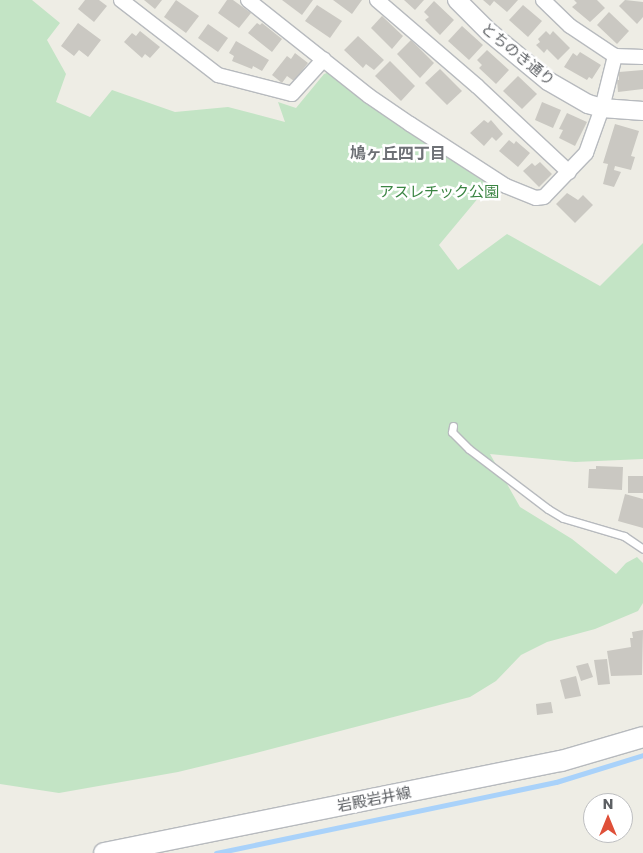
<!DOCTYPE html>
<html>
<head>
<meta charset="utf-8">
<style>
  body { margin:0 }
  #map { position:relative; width:643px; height:853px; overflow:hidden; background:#eeede5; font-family:Poppins,"Noto Sans JP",sans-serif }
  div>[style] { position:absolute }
  .green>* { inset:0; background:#c3e4c5 }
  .stream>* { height:5px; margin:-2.5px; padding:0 2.5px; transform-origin:2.5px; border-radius:2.5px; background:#a9d2fa }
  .building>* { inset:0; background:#cac8c2 }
  .roads { filter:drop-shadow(1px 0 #b7babe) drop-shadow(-1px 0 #b7babe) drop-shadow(0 1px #b7babe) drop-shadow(0 -1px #b7babe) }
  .service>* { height:7px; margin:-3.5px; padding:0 3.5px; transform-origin:3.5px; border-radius:3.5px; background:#fff }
  .minor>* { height:14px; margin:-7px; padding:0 7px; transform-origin:7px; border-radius:7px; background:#fff }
  .tertiary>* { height:18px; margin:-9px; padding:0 9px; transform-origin:9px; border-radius:9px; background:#fff }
  .secondary>* { height:20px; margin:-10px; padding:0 10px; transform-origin:10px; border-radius:10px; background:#fff }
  span { translate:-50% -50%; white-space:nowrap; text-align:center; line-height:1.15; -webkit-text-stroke:5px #fff; paint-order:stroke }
  .street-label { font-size:15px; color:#5d6064 }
  .park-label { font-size:15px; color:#3b8543 }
  .neighbourhood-label { font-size:16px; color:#6e7176; font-weight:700 }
  .north { position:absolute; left:583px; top:793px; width:50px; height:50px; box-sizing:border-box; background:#fff; border:1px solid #bebfc1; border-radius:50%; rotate:0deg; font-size:14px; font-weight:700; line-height:20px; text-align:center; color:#5d6064 }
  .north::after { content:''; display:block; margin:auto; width:18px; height:22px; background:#df5039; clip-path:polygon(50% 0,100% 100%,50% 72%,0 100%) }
</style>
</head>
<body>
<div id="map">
  <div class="green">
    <i style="clip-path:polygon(0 0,32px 0,60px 23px,47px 40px,66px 74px,56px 102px,90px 117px,112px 90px,175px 112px,228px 107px,285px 122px,278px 102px,296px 108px,324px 74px,332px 71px,363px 101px,489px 185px,439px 245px,458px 270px,507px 234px,600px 286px,643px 243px,643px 459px,575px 462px,490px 454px,520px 507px,572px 539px,616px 574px,626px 563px,637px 557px,643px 563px,643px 603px,638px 611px,595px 629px,547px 642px,521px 655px,496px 681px,470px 697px,248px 755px,178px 772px,59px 793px,0 784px)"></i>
  </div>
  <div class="stream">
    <i style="left:216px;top:853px;width:347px;rotate:-11.8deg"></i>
    <i style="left:556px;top:782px;width:91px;rotate:-17.2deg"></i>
  </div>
  <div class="building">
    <i style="clip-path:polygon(85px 0,99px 0,107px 6px,94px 22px,78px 9px)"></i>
    <i style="clip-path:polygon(144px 0,162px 0,155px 9px)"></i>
    <i style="clip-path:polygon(176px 0,199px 16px,186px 33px,164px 17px)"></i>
    <i style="clip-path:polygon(227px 0,233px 0,251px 13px,239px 28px,218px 13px)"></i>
    <i style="clip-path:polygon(282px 0,313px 0,302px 15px)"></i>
    <i style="clip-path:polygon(333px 0,362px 0,352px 14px)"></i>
    <i style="clip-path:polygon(404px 0,424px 0,415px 10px)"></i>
    <i style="clip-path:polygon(483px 0,518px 0,507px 12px,494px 1px,490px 6px)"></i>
    <i style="clip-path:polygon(574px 0,597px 0,605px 8px,590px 22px,572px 7px,577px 3px)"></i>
    <i style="clip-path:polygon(625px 0,643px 2px,643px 17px,637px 24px,619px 6px)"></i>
    <i style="clip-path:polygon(434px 1px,454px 20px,440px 35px,425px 20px,429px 17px,424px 12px)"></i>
    <i style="clip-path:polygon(317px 5px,342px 21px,330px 38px,305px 21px)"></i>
    <i style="clip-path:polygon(523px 5px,542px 21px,528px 37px,509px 20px)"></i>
    <i style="clip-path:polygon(609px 12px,629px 31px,617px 44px,597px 25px)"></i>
    <i style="clip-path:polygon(382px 16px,403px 36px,392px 49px,371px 28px)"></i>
    <i style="clip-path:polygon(78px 23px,101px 40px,88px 57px,79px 50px,74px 56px,61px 46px)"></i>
    <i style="clip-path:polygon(257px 23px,260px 25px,262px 23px,282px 39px,272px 52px,248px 33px)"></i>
    <i style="clip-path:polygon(208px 24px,228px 38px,218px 52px,198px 38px)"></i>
    <i style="clip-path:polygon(462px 26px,483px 45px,469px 60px,448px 41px)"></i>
    <i style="clip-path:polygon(140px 31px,160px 47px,150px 58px,145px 54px,142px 58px,124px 42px,132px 33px,136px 36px)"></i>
    <i style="clip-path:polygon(546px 31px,550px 35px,553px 31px,570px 48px,558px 60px,547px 49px,544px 53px,536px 45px,540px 42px,538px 39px)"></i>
    <i style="clip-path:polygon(358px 36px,384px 60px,374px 70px,366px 64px,363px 68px,344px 50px)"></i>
    <i style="clip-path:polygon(411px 40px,434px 63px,420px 78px,397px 54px)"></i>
    <i style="clip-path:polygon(236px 41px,269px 60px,262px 71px,253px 66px,252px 69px,232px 61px,234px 56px,229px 53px)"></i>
    <i style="clip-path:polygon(487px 50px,509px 70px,496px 84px,479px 68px,482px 65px,477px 60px)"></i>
    <i style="clip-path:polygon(580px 52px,601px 65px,592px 79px,589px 77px,587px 80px,564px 67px,573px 53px,577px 56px)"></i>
    <i style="clip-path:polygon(295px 53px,308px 63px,294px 81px,287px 76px,282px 83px,272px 75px,287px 56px,291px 59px)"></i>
    <i style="clip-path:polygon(390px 61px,415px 86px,401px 101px,375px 76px)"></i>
    <i style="clip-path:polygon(440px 69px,462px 91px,447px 105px,425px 83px)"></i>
    <i style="clip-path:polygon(643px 70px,643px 89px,618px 92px,617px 80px,619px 80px,619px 72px)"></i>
    <i style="clip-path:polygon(518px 76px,537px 94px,522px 109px,503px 91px)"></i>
    <i style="clip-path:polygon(542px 102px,561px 110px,553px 128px,535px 120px)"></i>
    <i style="clip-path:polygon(567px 113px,587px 122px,575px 146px,559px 138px,563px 130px,559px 129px)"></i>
    <i style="clip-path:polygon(484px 120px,488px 123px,491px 120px,503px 134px,496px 141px,492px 137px,484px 146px,470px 133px)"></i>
    <i style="clip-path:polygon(615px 124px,639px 131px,631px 156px,635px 157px,631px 170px,615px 166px,614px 170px,621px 172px,614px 187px,603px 184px,608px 164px,603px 163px)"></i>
    <i style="clip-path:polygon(509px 140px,514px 144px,516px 141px,530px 153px,518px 167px,499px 151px)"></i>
    <i style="clip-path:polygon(540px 162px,552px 174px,539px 187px,523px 171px,532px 163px,535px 166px)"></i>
    <i style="clip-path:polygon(567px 193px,578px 200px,583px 195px,593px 205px,575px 223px,556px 204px)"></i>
    <i style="clip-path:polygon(596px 466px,623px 467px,622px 490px,588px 488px,589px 469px,596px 469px)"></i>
    <i style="clip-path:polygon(628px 476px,643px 476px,643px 493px,628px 493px)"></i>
    <i style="clip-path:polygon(625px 494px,643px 499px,643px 528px,618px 521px)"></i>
    <i style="clip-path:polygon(643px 630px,642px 675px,611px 676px,607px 651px,631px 647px,630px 638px,633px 638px,632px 632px)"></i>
    <i style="clip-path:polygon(607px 659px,610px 684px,598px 685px,594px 660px)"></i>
    <i style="clip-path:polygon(588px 663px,593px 677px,581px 681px,576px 666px)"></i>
    <i style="clip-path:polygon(576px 676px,581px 696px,565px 699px,560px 680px)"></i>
    <i style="clip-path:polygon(551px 702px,553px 713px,537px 715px,536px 704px)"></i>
  </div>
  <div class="roads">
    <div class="service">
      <i style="left:453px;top:426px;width:6px;rotate:99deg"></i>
      <i style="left:452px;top:432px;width:24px;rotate:45deg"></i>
      <i style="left:469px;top:449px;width:99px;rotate:37.2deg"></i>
      <i style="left:548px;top:509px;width:17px;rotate:31deg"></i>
      <i style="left:563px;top:518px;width:64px;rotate:16.4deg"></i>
      <i style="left:624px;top:536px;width:23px;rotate:34deg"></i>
    </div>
    <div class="minor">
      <i style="left:121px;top:0;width:123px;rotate:37.7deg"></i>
      <i style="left:218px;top:75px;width:76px;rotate:14.4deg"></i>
      <i style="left:292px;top:94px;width:47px;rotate:-47.6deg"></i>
      <i style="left:248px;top:0;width:154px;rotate:38.4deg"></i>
      <i style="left:369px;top:96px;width:50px;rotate:34.3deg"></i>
      <i style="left:410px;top:124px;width:114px;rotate:32.9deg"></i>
      <i style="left:506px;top:186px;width:32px;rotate:22deg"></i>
      <i style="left:536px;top:198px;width:8px;rotate:-7deg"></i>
      <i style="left:544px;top:197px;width:61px;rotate:-46.3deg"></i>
      <i style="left:586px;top:153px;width:48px;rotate:-70.4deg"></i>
      <i style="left:602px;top:108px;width:54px;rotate:-76deg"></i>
      <i style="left:377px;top:0;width:132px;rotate:40.7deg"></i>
      <i style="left:477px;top:86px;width:126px;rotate:43.1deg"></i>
      <i style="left:543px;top:0;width:37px;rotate:44deg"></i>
      <i style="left:570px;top:26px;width:54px;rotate:33.7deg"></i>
      <i style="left:615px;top:56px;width:28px;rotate:2deg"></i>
    </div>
    <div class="tertiary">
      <i style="left:457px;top:0;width:45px;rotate:45deg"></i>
      <i style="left:489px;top:32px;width:77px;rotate:39.7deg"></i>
      <i style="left:548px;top:81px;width:46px;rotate:29.9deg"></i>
      <i style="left:588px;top:104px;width:15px;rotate:16deg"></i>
      <i style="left:602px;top:108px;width:41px;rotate:4.2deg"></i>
    </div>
    <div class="secondary">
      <i style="left:104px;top:853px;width:466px;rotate:-11.4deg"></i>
      <i style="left:561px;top:761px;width:85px;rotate:-16.3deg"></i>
    </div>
  </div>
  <div class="street-label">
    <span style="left:518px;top:54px;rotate:39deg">とちのき通り</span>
    <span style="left:374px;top:799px;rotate:-11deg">岩殿岩井線</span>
  </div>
  <div class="park-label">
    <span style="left:439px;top:192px">アスレチック公園</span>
  </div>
  <div class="neighbourhood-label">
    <span style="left:398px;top:154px">鳩ヶ丘四丁目</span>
  </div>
  <div class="north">N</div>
</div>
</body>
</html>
